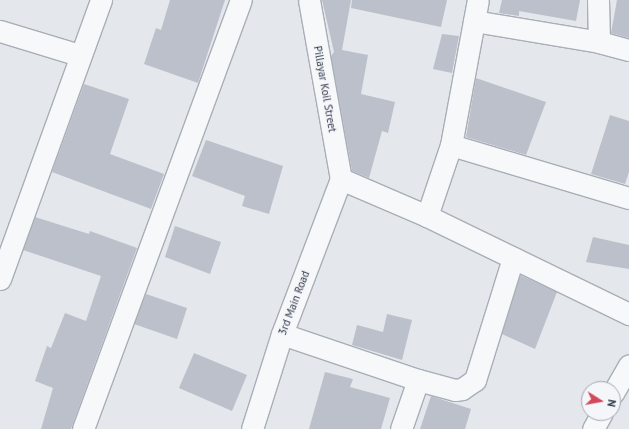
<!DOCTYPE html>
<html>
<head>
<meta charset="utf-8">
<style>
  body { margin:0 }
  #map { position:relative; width:629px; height:429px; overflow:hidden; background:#e4e7ec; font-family:"PT Sans",sans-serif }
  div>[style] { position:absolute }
  .building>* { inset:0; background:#bbc0ca }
  .roads { filter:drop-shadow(1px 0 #a9aeb7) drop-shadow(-1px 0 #a9aeb7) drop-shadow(0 1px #a9aeb7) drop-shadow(0 -1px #a9aeb7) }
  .minor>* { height:21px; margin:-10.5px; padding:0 10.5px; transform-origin:10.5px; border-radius:10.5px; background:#f7f8fa }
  span { translate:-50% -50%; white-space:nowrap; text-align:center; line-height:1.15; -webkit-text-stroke:3.5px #f4f6f9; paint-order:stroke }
  .street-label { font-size:11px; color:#2b3445 }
  .north { position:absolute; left:581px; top:381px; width:40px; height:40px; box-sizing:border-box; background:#f4f6f9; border:1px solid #a4a8b1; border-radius:50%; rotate:101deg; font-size:11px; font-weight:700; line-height:16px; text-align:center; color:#2b3445 }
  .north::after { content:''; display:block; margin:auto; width:14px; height:18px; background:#d1495b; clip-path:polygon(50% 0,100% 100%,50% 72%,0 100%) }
</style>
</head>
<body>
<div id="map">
  <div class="building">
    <i style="clip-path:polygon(170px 0,225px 0,198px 83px,144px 64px,156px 28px,161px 30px)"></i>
    <i style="clip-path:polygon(322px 0,351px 0,342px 50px,368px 55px,361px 94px,395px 102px,388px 133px,382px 131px,369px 178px,352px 171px,331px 56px,334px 52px)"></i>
    <i style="clip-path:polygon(352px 0,447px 0,441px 27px,351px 8px)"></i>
    <i style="clip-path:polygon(502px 0,580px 0,576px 21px,519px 11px,519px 16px,499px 13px)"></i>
    <i style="clip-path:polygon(617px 0,629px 0,629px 38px,611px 33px)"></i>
    <i style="clip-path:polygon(442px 34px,459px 36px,452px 73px,433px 69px)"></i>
    <i style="clip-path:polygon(476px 78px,546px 102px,526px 155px,466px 137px)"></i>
    <i style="clip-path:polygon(84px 84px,129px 99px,110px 154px,164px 174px,151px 209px,52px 172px)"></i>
    <i style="clip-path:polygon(610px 115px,629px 121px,629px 172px,625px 184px,591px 174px)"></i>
    <i style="clip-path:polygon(206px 140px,283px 166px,269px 214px,242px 206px,245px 196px,192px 176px)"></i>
    <i style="clip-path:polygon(35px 217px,89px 234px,90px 231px,137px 248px,71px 429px,41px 429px,53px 388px,35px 381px,47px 346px,51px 348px,65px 313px,86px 321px,101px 276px,23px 250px)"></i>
    <i style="clip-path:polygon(175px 226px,221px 242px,210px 274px,165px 257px)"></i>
    <i style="clip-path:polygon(593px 237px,629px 245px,629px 269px,586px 262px)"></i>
    <i style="clip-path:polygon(520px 275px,557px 292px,535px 349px,502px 334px)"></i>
    <i style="clip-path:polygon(146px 294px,187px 308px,177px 339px,134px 324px)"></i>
    <i style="clip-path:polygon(387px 314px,412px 320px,402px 360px,352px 345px,357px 325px,383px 332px)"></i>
    <i style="clip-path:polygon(194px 353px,247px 375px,232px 411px,179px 388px)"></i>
    <i style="clip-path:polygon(325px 372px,353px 379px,350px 387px,390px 398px,381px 429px,309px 429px)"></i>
    <i style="clip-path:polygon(431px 396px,471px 409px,465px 429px,420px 429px)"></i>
  </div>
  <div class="roads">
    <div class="minor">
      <i style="left:309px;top:0;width:182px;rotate:79.9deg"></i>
      <i style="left:598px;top:0;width:42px;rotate:88.6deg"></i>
      <i style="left:474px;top:21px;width:127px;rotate:9.5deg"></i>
      <i style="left:599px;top:42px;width:31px;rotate:15deg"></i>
      <i style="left:0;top:31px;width:83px;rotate:16.9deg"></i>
      <i style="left:451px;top:145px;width:186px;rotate:16.6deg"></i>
      <i style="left:341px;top:179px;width:94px;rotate:23.3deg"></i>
      <i style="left:427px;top:216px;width:225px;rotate:25.9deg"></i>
      <i style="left:427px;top:216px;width:75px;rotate:-71.3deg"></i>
      <i style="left:451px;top:145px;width:147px;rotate:-79.5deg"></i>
      <i style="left:0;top:279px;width:297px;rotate:-70.1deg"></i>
      <i style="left:282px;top:334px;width:144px;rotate:18.7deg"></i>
      <i style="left:418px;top:380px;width:38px;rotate:15deg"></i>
      <i style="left:455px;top:390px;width:7px;rotate:-8deg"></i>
      <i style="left:462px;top:389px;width:16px;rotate:-35deg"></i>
      <i style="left:475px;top:380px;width:128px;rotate:-72.7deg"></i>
      <i style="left:613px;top:393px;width:32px;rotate:-60deg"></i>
      <i style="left:83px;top:429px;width:457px;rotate:-69.8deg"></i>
      <i style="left:252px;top:429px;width:100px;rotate:-72.5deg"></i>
      <i style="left:282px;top:334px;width:166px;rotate:-69.2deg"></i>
      <i style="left:401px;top:429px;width:52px;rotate:-70.9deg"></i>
      <i style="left:593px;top:429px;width:18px;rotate:-61deg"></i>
    </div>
  </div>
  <div class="street-label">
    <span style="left:325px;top:89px;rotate:80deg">Pillayar Koil Street</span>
    <span style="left:294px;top:303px;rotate:-69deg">3rd Main Road</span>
  </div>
  <div class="north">N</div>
</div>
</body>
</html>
